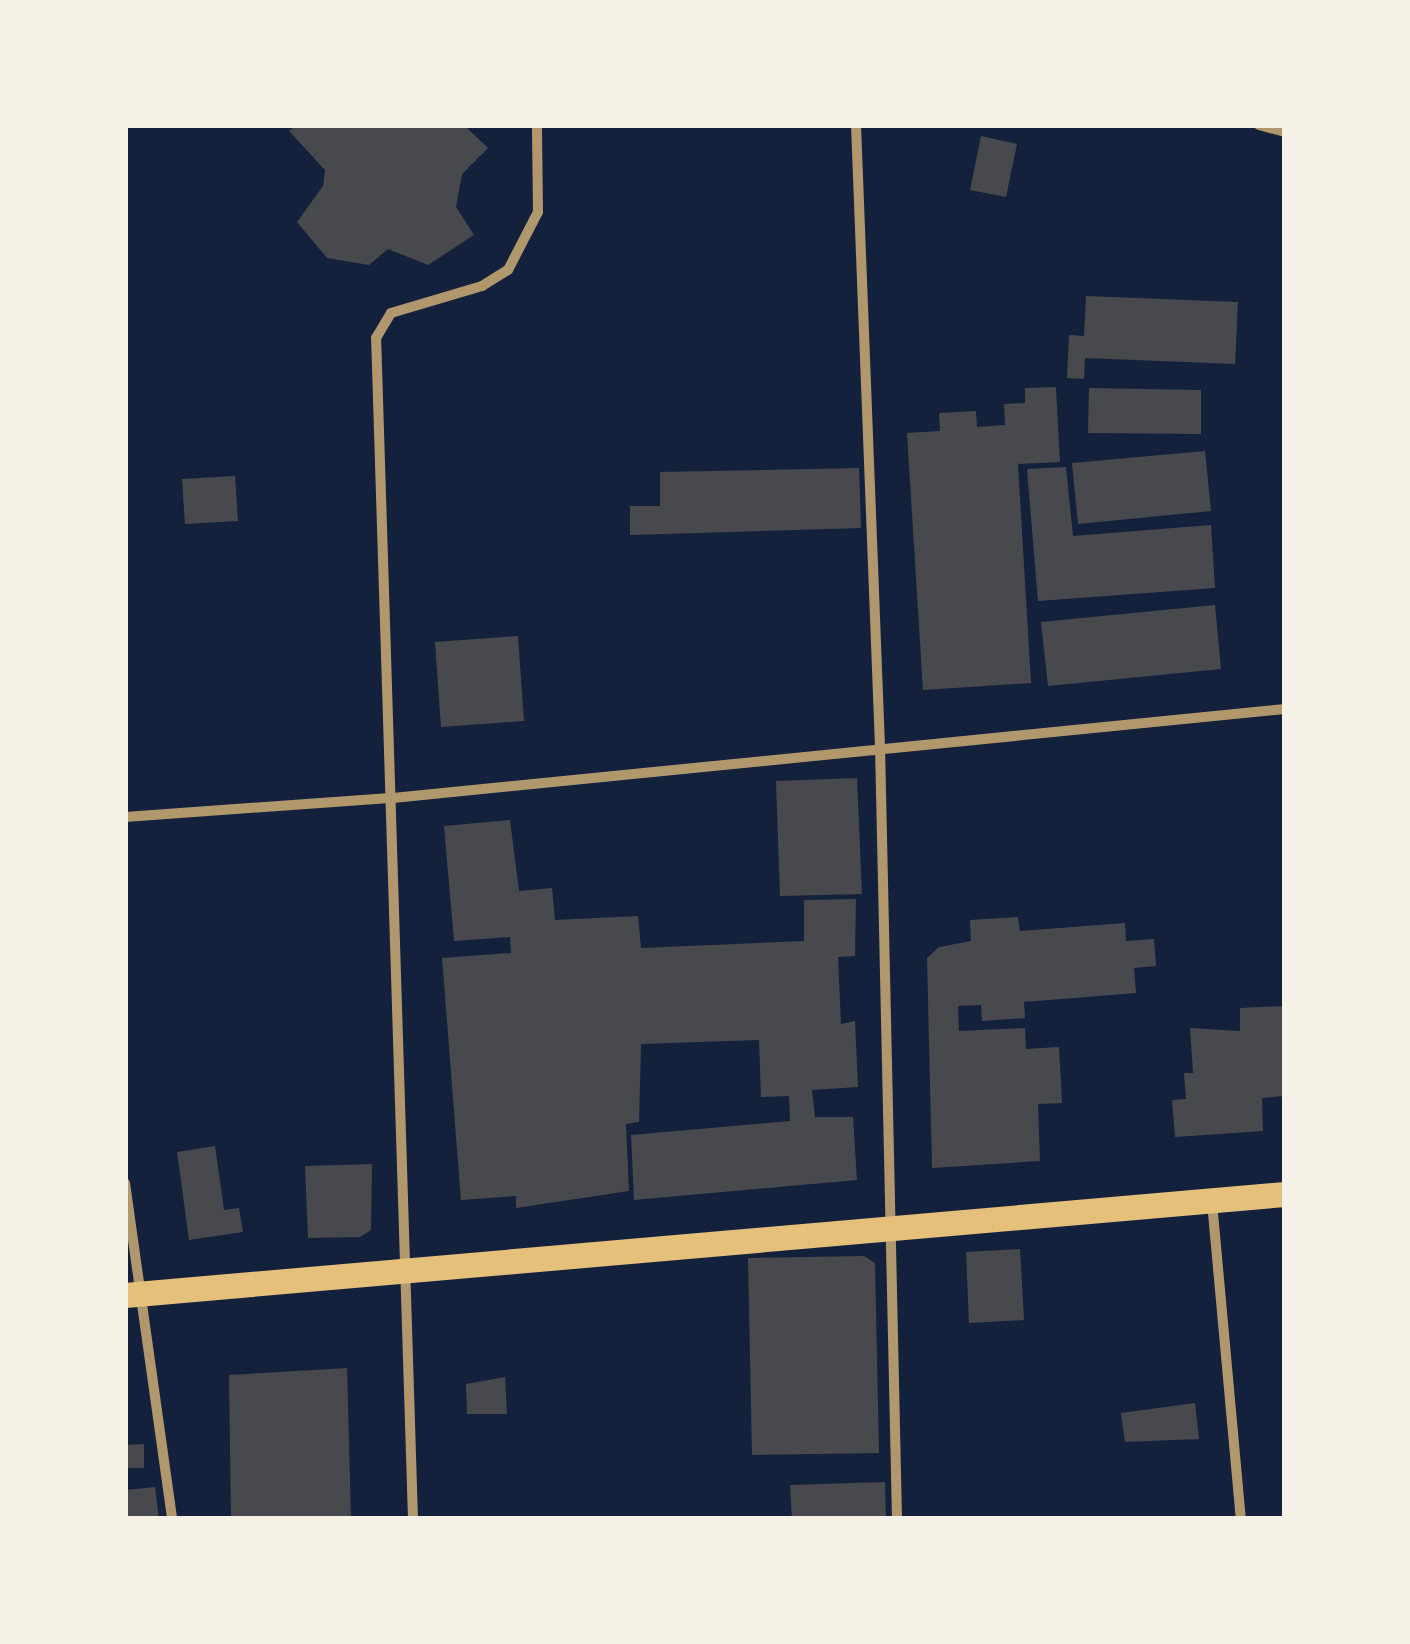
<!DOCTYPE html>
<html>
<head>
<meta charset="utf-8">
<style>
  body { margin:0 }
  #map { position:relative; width:1410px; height:1644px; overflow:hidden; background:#14213d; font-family:"Crimson Pro",serif }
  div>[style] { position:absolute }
  .building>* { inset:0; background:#48494c }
  .minor>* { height:10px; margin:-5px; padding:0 5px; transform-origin:5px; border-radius:5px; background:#b1986c }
  .primary>* { height:25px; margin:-12.5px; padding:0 12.5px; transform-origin:12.5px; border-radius:12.5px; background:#e5c07b }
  span { translate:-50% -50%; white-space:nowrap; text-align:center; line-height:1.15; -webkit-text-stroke:10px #f6f1e7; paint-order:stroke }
  .frame { position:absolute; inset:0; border:128px solid #f6f1e7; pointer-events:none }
</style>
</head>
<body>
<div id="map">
  <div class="building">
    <i style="clip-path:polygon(296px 125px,464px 125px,488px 148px,462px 174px,456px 207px,474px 235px,428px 265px,388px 249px,369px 265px,327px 258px,297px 222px,323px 186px,325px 170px,289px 131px)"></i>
    <i style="clip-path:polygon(981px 136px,1017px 144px,1006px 197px,970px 190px)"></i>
    <i style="clip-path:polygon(1086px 296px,1238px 302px,1235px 364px,1085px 358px,1084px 379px,1067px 378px,1069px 335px,1084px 336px)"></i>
    <i style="clip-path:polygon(1056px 387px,1060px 462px,1018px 464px,1031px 683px,923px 690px,907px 433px,940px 431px,939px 413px,976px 411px,977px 427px,1005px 425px,1004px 404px,1025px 403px,1025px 388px)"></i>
    <i style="clip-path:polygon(1089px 388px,1201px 390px,1201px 434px,1088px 433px)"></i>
    <i style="clip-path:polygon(1205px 451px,1211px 511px,1078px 524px,1072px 463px)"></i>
    <i style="clip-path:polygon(1066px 467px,1073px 536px,1211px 525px,1215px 588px,1038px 601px,1027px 469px)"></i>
    <i style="clip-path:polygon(859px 468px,861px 528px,630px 535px,630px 506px,660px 506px,660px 472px)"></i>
    <i style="clip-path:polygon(235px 476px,238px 521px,185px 524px,182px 479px)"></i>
    <i style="clip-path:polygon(1215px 605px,1221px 669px,1048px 686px,1041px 622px)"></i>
    <i style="clip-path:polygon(518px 636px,524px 721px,441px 727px,435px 642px)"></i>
    <i style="clip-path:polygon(857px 778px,862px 894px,780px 896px,776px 781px)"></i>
    <i style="clip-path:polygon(510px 820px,519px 891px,552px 888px,555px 920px,638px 916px,641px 948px,804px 941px,804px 900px,856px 899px,855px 956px,838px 957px,841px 1024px,855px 1021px,858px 1087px,812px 1090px,815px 1117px,853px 1117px,857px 1180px,634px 1200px,631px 1135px,790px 1121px,789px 1096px,761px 1097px,759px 1040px,641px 1044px,639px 1122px,626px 1124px,629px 1191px,516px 1208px,516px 1196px,461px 1200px,442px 958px,511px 953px,510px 937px,454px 941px,444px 826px)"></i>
    <i style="clip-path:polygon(1018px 917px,1020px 931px,1125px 923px,1126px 941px,1154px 939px,1156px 966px,1134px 968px,1136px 993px,1024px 1002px,1025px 1018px,982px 1021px,981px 1005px,958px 1006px,959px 1031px,1025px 1028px,1026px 1049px,1059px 1047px,1062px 1103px,1038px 1104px,1040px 1161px,932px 1168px,927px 958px,939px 947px,971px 941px,970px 920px)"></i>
    <i style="clip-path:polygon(1285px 1006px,1285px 1096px,1262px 1098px,1263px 1131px,1175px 1137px,1172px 1100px,1186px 1099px,1184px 1073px,1193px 1073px,1190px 1028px,1240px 1031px,1240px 1008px)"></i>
    <i style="clip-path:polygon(215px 1146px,224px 1210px,239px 1208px,243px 1232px,189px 1240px,177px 1152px)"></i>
    <i style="clip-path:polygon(372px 1164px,371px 1230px,360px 1237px,308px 1238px,305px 1166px)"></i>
    <i style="clip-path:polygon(1020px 1249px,1024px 1320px,969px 1323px,966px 1252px)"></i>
    <i style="clip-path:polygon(864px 1256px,875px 1263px,879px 1453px,752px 1455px,748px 1258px)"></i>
    <i style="clip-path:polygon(347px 1368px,351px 1519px,231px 1519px,229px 1375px)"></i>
    <i style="clip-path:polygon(505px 1377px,507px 1414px,467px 1414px,466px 1384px)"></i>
    <i style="clip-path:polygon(1195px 1403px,1199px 1439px,1125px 1442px,1121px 1413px)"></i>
    <i style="clip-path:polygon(144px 1444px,144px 1468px,125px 1468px,125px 1445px)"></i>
    <i style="clip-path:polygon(885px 1482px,886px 1519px,792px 1519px,790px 1485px)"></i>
    <i style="clip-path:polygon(155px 1487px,159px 1519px,125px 1519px,125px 1490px)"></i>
  </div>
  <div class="minor">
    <i style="left:856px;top:125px;width:621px;rotate:87.79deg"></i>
    <i style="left:880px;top:746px;width:773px;rotate:88.74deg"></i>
    <i style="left:1259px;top:125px;width:27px;rotate:15deg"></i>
    <i style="left:125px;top:817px;width:269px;rotate:-4.1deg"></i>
    <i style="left:393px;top:798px;width:896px;rotate:-5.7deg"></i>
    <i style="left:125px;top:1183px;width:339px;rotate:82deg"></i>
    <i style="left:1212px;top:1202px;width:318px;rotate:84.8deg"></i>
    <i style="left:413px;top:1519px;width:1182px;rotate:-91.79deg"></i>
    <i style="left:376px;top:338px;width:29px;rotate:-59deg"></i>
    <i style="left:391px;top:313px;width:95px;rotate:-16.5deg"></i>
    <i style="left:482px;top:286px;width:31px;rotate:-32deg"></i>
    <i style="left:508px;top:270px;width:65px;rotate:-62.7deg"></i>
    <i style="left:538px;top:212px;width:87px;rotate:-90.7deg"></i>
  </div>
  <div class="primary">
    <i style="left:125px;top:1295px;width:1164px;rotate:-4.98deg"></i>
  </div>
  <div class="frame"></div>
</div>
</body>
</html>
